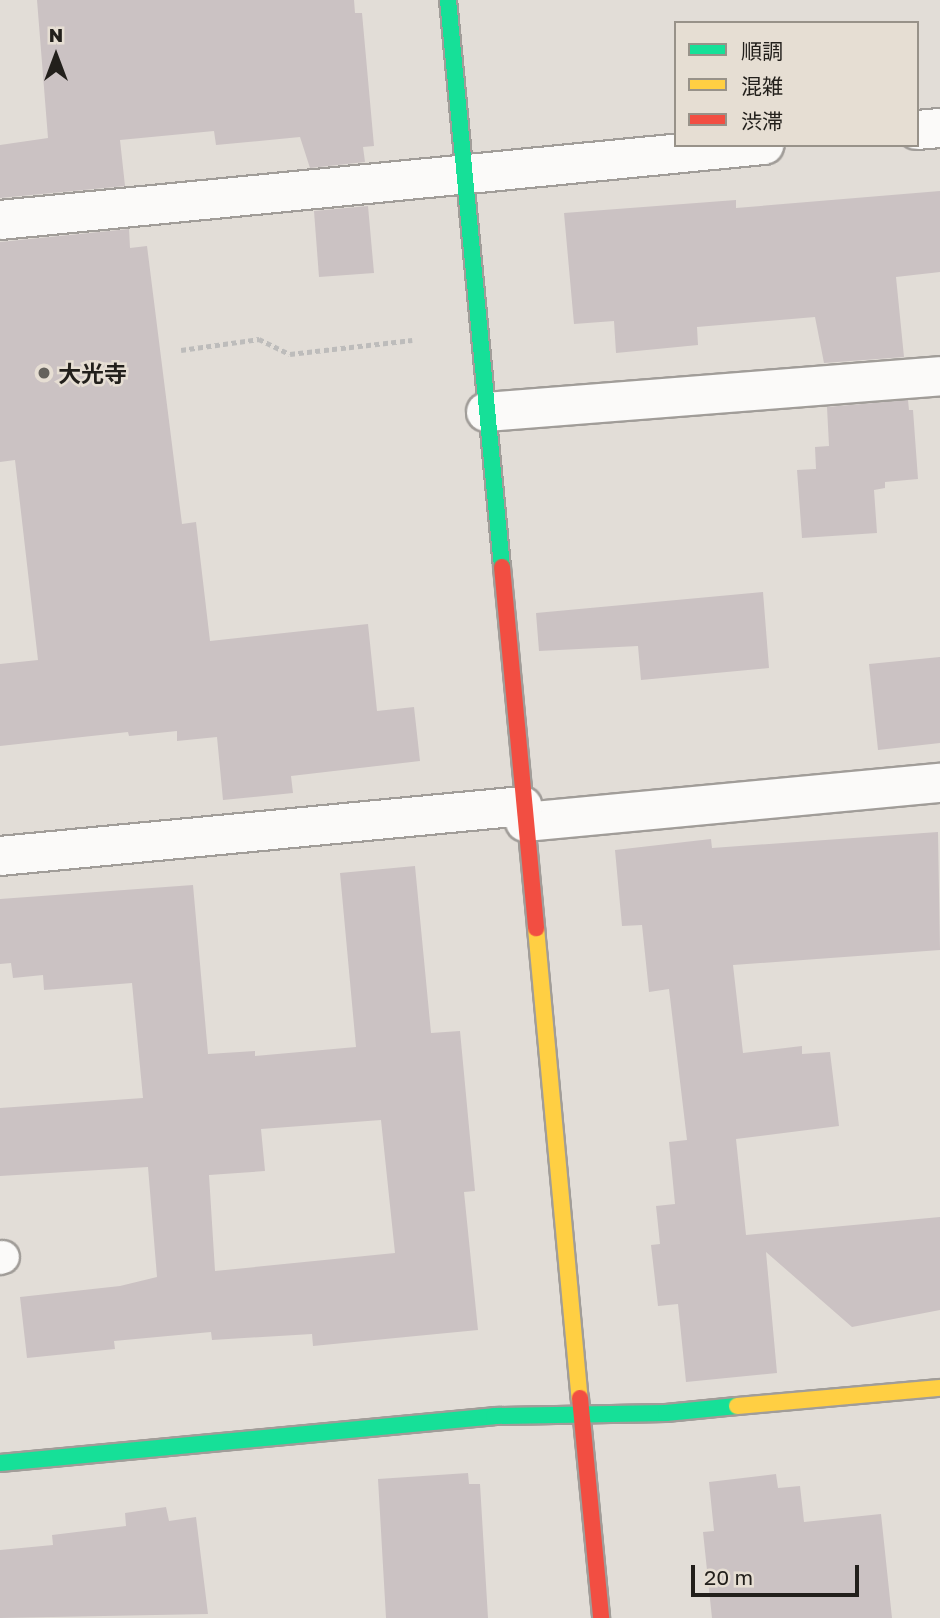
<!DOCTYPE html>
<html>
<head>
<meta charset="utf-8">
<style>
  body { margin:0 }
  #map { position:relative; width:940px; height:1618px; overflow:hidden; background:#e2ddd7; font-family:"Golos Text","Noto Sans JP",sans-serif }
  div>[style] { position:absolute }
  .building>* { inset:0; background:#cbc2c3 }
  .path>* { height:4.5px; margin-top:-2.25px; transform-origin:0; background:repeating-linear-gradient(90deg,#bdbcbb 0 5px,transparent 0 8.5px) }
  .roads { filter:drop-shadow(2px 0 #a19d99) drop-shadow(-2px 0 #a19d99) drop-shadow(0 2px #a19d99) drop-shadow(0 -2px #a19d99) }
  .lane>* { height:32px; margin:-16px; padding:0 16px; transform-origin:16px; border-radius:16px; background:#fbfaf9 }
  .street>* { height:38px; margin:-19px; padding:0 19px; transform-origin:19px; border-radius:19px; background:#fbfaf9 }
  .fast>* { height:16px; margin:-8px; padding:0 8px; transform-origin:8px; border-radius:8px; background:#16e098 }
  .slow>* { height:16px; margin:-8px; padding:0 8px; transform-origin:8px; border-radius:8px; background:#ffcf43 }
  .jam>* { height:16px; margin:-8px; padding:0 8px; transform-origin:8px; border-radius:8px; background:#f24e42 }
  .dots>* { width:19px; height:19px; translate:-50% -50%; box-sizing:border-box; border:4px solid #e6ded3; border-radius:50% }
  span { translate:-50% -50%; white-space:nowrap; text-align:center; line-height:1.15; -webkit-text-stroke:5px #e6ded3; paint-order:stroke }
  .poi-label { font-size:23px; color:#221f1b; font-weight:700 }
  .left { translate:0 -50%; text-align:left }
  .legend { position:absolute; left:674px; top:21px; width:245px; height:126px; box-sizing:border-box; background:#e6ded3; border:2px solid #989289; margin:0; padding:9px 12px; list-style:none; font-size:21px; color:#221f1b }
  .legend li { display:flex; align-items:center; gap:14px; height:35px }
  .legend b { width:35px; border:2px solid #989289 }
  .north { position:absolute; left:21px; top:21px; width:70px; height:70px; -webkit-text-stroke:5px #e6ded3; paint-order:stroke; rotate:0deg; font-size:19px; font-weight:700; line-height:28px; text-align:center; color:#221f1b }
  .north::after { content:''; display:block; margin:auto; width:24px; height:32px; background:#221f1b; clip-path:polygon(50% 0,100% 100%,50% 72%,0 100%) }
  .scale { position:absolute; left:691px; top:1565px; width:168px; height:32px; box-sizing:border-box; border:4px solid #221f1b; border-top:0; padding-left:9px; font-size:21px; line-height:24px; white-space:nowrap; color:#221f1b; -webkit-text-stroke:5px #e6ded3; paint-order:stroke }
</style>
</head>
<body>
<div id="map">
  <div class="building">
    <i style="clip-path:polygon(37px 0,354px 0,355px 13px,362px 13px,374px 146px,363px 147px,365px 162px,310px 168px,300px 137px,216px 145px,214px 131px,120px 140px,125px 186px,0 198px,0 145px,48px 138px)"></i>
    <i style="clip-path:polygon(940px 191px,940px 272px,896px 277px,904px 357px,824px 363px,815px 317px,697px 327px,698px 345px,616px 353px,614px 321px,574px 324px,564px 213px,736px 200px,736px 208px)"></i>
    <i style="clip-path:polygon(368px 206px,374px 273px,319px 277px,314px 211px)"></i>
    <i style="clip-path:polygon(129px 229px,130px 248px,147px 246px,182px 524px,196px 522px,210px 641px,368px 624px,377px 711px,414px 707px,420px 761px,291px 776px,293px 793px,223px 800px,217px 737px,177px 741px,177px 731px,129px 736px,128px 732px,0 746px,0 664px,38px 660px,15px 460px,0 462px,0 242px)"></i>
    <i style="clip-path:polygon(908px 400px,909px 410px,913px 410px,918px 479px,885px 482px,885px 488px,874px 490px,877px 533px,802px 538px,797px 470px,816px 469px,815px 447px,829px 446px,827px 407px)"></i>
    <i style="clip-path:polygon(763px 592px,769px 668px,641px 680px,638px 646px,539px 651px,536px 613px)"></i>
    <i style="clip-path:polygon(940px 657px,940px 743px,878px 750px,869px 664px)"></i>
    <i style="clip-path:polygon(938px 832px,940px 950px,733px 965px,743px 1053px,802px 1046px,802px 1054px,830px 1052px,839px 1126px,736px 1139px,746px 1235px,940px 1217px,940px 1310px,852px 1327px,766px 1252px,777px 1373px,686px 1382px,678px 1304px,658px 1306px,651px 1245px,660px 1244px,656px 1206px,675px 1204px,669px 1142px,687px 1140px,669px 989px,649px 992px,642px 925px,622px 926px,615px 850px,711px 839px,712px 848px)"></i>
    <i style="clip-path:polygon(evenodd,415px 866px,431px 1033px,460px 1031px,475px 1191px,464px 1192px,478px 1330px,313px 1346px,312px 1334px,212px 1340px,211px 1332px,114px 1341px,115px 1349px,27px 1358px,20px 1297px,120px 1286px,157px 1277px,148px 1167px,0 1176px,0 1108px,143px 1098px,132px 983px,44px 990px,43px 975px,13px 978px,11px 963px,0 964px,0 899px,193px 885px,208px 1054px,255px 1051px,255px 1056px,356px 1047px,340px 873px,415px 866px,381px 1120px,395px 1253px,215px 1271px,209px 1175px,265px 1171px,261px 1129px,381px 1120px)"></i>
    <i style="clip-path:polygon(468px 1473px,469px 1484px,480px 1484px,488px 1618px,386px 1618px,378px 1479px)"></i>
    <i style="clip-path:polygon(776px 1474px,778px 1488px,800px 1486px,804px 1522px,881px 1514px,892px 1618px,712px 1618px,703px 1532px,714px 1531px,709px 1482px)"></i>
    <i style="clip-path:polygon(166px 1507px,169px 1521px,196px 1517px,208px 1614px,0 1618px,0 1550px,53px 1545px,52px 1535px,126px 1526px,125px 1513px)"></i>
  </div>
  <div class="path">
    <i style="left:181px;top:350px;width:79px;rotate:-8deg"></i>
    <i style="left:259px;top:339px;width:34px;rotate:26deg"></i>
    <i style="left:290px;top:354px;width:123px;rotate:-6.5deg"></i>
  </div>
  <div class="roads">
    <div class="lane">
      <i style="left:0;top:1258px;width:3px;rotate:-18deg"></i>
    </div>
    <div class="street">
      <i style="left:917px;top:130px;width:23px;rotate:-5deg"></i>
      <i style="left:0;top:220px;width:768px;rotate:-5.61deg"></i>
      <i style="left:486px;top:412px;width:455px;rotate:-4.5deg"></i>
      <i style="left:525px;top:822px;width:417px;rotate:-5.4deg"></i>
      <i style="left:0;top:856px;width:525px;rotate:-5.46deg"></i>
    </div>
    <div class="fast">
      <i style="left:448px;top:0;width:570px;rotate:84.56deg"></i>
      <i style="left:0;top:1463px;width:496px;rotate:-5.4deg"></i>
      <i style="left:494px;top:1416px;width:172px;rotate:-1deg"></i>
      <i style="left:666px;top:1413px;width:71px;rotate:-5.6deg"></i>
    </div>
    <div class="slow">
      <i style="left:536px;top:928px;width:472px;rotate:84.7deg"></i>
      <i style="left:737px;top:1406px;width:204px;rotate:-5.1deg"></i>
    </div>
    <div class="jam">
      <i style="left:502px;top:567px;width:363px;rotate:84.6deg"></i>
      <i style="left:580px;top:1398px;width:221px;rotate:84.5deg"></i>
    </div>
  </div>
  <div class="dots">
    <i style="left:44px;top:373px;background:#65625d"></i>
  </div>
  <div class="poi-label">
    <span class="left" style="left:58px;top:373px">大光寺</span>
  </div>
  <ul class="legend">
  <li><b style="height:9px;background:#16e098"></b>順調</li>
  <li><b style="height:9px;background:#ffcf43"></b>混雑</li>
  <li><b style="height:9px;background:#f24e42"></b>渋滞</li>
  </ul>
  <div class="north">N</div>
  <div class="scale">20 m</div>
</div>
</body>
</html>
